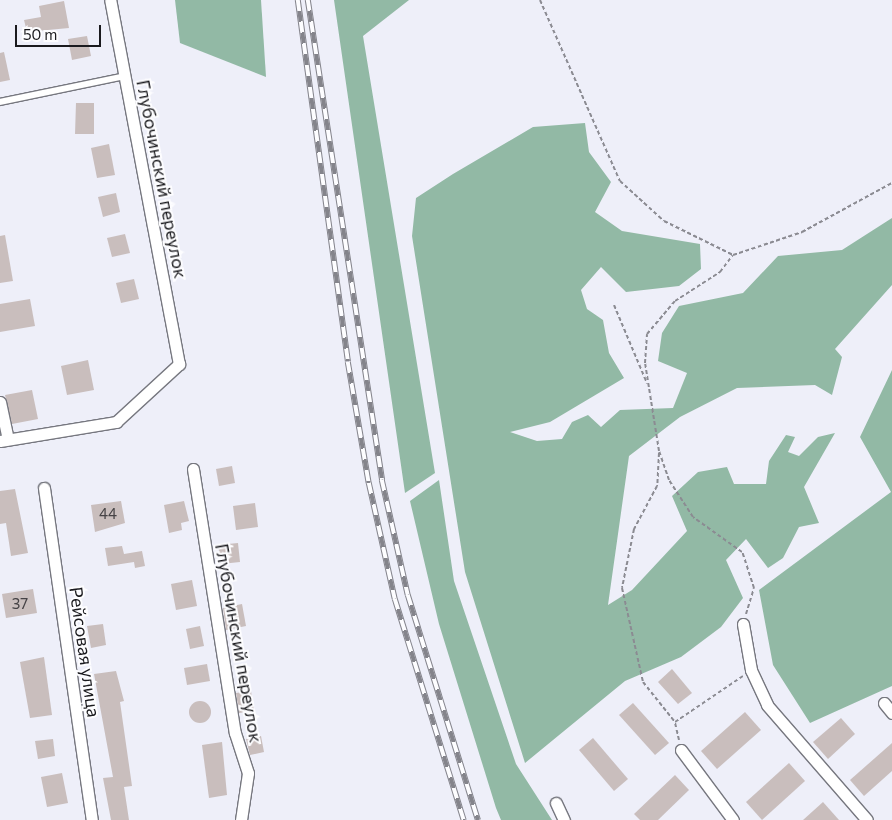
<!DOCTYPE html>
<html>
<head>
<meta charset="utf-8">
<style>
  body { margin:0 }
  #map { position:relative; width:892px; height:820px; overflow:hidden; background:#eeeff9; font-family:Commissioner,sans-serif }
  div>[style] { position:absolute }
  .forest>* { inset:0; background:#92b9a5 }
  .building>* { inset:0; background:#c9bebd }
  .round { border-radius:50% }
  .path>* { height:2px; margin-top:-1px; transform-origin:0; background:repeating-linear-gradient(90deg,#8b8b92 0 4px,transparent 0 6.5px) }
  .roads { filter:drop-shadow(1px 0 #76777f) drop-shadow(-1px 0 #76777f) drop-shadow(0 1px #76777f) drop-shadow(0 -1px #76777f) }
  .service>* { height:5.5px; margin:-2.75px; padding:0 2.75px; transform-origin:2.75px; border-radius:2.75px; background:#fff }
  .minor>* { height:11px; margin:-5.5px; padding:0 5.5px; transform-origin:5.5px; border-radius:5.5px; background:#fff }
  .rail>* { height:5.5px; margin-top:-2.75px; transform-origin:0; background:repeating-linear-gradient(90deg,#fdfdff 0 11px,#84848b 0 22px); box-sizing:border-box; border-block:1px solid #84848b }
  span { translate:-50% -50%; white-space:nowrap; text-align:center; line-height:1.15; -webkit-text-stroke:4px #fdfdff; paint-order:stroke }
  .number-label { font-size:15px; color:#464346 }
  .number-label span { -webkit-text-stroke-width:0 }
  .street-label { font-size:18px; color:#1a1a1e }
  .scale { position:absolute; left:15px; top:25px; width:86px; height:22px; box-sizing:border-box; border:2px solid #1a1a1e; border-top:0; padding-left:6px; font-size:15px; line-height:18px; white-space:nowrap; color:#1a1a1e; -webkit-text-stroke:4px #fdfdff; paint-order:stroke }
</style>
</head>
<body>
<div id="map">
  <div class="forest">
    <i style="clip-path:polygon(175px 0,261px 0,266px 77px,180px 43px)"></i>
    <i style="clip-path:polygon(334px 0,409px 0,363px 36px,435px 473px,405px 493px)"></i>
    <i style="clip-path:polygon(585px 123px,589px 152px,611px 182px,595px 212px,622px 231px,700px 244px,701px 269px,679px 286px,626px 292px,601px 267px,581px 290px,587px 309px,603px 320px,609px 353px,624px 378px,550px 422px,510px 432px,537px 441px,562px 439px,572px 422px,588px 415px,601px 427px,620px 410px,673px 408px,687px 373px,658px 361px,662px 333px,679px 306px,743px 293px,778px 256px,842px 250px,892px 218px,892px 285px,835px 349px,842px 357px,832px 395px,815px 385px,737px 388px,680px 417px,629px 456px,608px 605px,632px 590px,687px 531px,672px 496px,698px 472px,727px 467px,734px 484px,766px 484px,769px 461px,786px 435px,795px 437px,788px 452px,799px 456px,818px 437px,835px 433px,804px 487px,819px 523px,799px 527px,783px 558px,768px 568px,746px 539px,726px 560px,743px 598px,721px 627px,681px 657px,625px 681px,525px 763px,465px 572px,412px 236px,416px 198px,453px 174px,533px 127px)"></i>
    <i style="clip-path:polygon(892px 370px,892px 686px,810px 723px,773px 665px,759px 590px,891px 492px,860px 437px)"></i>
    <i style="clip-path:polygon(439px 480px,454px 581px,516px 764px,552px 820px,501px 820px,496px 808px,439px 624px,410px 501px)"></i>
  </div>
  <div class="building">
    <i style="clip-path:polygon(64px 1px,69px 28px,27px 32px,24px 20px,41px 17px,39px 6px)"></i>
    <i style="clip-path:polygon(87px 36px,91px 56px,72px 60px,68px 39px)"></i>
    <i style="clip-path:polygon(4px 52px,10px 80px,0 82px,0 53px)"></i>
    <i style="clip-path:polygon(76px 103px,94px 103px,94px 134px,75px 134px)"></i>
    <i style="clip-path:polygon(109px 144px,115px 175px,97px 178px,91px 148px)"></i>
    <i style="clip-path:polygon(116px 193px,120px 212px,103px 217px,98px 197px)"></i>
    <i style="clip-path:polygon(125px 234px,130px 253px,112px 257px,107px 238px)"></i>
    <i style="clip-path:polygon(5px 235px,13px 281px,0 283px,0 236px)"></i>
    <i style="clip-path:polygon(134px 279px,139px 299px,121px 303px,116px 283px)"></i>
    <i style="clip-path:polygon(30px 299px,35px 326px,0 332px,0 304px)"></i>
    <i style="clip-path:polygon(88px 360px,94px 390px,67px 395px,61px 366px)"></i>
    <i style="clip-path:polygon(32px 390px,38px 419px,12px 424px,5px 395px)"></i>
    <i style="clip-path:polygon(232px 466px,235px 483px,219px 486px,216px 469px)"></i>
    <i style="clip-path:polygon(15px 489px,28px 553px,11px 556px,6px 523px,0 524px,0 491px)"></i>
    <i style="clip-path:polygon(121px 501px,125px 523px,95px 532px,91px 505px)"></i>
    <i style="clip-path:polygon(184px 501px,189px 521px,181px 523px,182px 530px,169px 533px,164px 505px)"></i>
    <i style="clip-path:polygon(255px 503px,258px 527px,236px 530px,233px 506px)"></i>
    <i style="clip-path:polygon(238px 543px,240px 562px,221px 564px,218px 545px)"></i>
    <i style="clip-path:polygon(122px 546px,124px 554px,142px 551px,145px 566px,135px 568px,134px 562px,108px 566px,105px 548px)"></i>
    <i style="clip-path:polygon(192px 580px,197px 606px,176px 610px,171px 584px)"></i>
    <i style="clip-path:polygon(33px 589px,37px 613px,6px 618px,2px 594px)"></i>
    <i style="clip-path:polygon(242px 604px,246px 626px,226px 630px,223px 608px)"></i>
    <i style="clip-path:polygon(103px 624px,106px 645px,91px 648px,87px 626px)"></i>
    <i style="clip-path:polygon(200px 626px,204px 646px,190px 649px,186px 629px)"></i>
    <i style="clip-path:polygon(44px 657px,52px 715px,30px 718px,20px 662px)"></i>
    <i style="clip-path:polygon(207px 664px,210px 681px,187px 685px,184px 668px)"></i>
    <i style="clip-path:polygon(672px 669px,692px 693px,678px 704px,658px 682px)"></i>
    <i style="clip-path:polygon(116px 671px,124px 701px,120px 702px,132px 786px,124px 787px,129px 820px,111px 820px,103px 778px,113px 777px,94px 674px)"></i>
    <i style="clip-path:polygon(251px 691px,254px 711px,239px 713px,236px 693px)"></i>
    <i class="round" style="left:189px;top:701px;width:22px;height:22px"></i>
    <i style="clip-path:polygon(633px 703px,669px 743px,655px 755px,619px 715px)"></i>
    <i style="clip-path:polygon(745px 712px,761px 730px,717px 769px,701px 751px)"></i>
    <i style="clip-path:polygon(841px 718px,855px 734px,828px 759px,813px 742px)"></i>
    <i style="clip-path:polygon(261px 736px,264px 752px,250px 755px,246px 739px)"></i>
    <i style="clip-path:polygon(593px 738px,628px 779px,614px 791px,579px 750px)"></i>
    <i style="clip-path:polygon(53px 739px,55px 756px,38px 759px,35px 741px)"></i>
    <i style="clip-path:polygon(222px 742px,227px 795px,209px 798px,202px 745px)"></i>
    <i style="clip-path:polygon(892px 743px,892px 771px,864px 796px,850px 780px)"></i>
    <i style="clip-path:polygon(789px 763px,805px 781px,762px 820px,746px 802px)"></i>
    <i style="clip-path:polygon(62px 773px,68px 803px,47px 807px,41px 777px)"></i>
    <i style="clip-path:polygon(675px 775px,689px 790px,658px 820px,640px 820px,634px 814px)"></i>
    <i style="clip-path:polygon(823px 802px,839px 820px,803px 820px)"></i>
  </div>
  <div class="path">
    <i style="left:540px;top:0;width:198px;rotate:66.2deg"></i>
    <i style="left:620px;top:181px;width:59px;rotate:42.3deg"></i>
    <i style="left:664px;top:221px;width:77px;rotate:26.2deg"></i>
    <i style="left:614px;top:305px;width:85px;rotate:67.1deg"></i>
    <i style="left:659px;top:453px;width:33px;rotate:93deg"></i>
    <i style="left:657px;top:486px;width:49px;rotate:118.1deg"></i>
    <i style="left:634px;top:529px;width:60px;rotate:101.5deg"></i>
    <i style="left:622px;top:588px;width:96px;rotate:77.4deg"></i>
    <i style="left:643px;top:682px;width:51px;rotate:51.3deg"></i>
    <i style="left:746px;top:614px;width:27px;rotate:-73deg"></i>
    <i style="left:754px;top:588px;width:38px;rotate:-108deg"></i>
    <i style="left:742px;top:552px;width:60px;rotate:-144.5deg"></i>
    <i style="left:693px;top:517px;width:44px;rotate:-123deg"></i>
    <i style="left:669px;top:480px;width:31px;rotate:-109deg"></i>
    <i style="left:659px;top:451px;width:89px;rotate:-99deg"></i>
    <i style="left:645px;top:363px;width:29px;rotate:-86deg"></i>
    <i style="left:647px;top:334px;width:43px;rotate:-49.7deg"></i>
    <i style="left:675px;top:301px;width:54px;rotate:-32.8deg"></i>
    <i style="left:720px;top:272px;width:21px;rotate:-53deg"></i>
    <i style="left:733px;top:255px;width:73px;rotate:-18.4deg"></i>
    <i style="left:802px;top:232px;width:102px;rotate:-28.6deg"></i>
    <i style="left:679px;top:740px;width:18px;rotate:-103deg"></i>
    <i style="left:675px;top:722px;width:82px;rotate:-34.1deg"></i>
  </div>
  <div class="roads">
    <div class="service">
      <i style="left:0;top:102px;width:128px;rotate:-11.7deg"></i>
    </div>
    <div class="minor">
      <i style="left:0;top:402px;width:38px;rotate:78deg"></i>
      <i style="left:0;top:441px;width:118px;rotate:-9.3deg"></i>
      <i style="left:116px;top:422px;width:86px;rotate:-42.6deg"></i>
      <i style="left:179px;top:364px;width:370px;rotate:-100.7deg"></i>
      <i style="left:193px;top:469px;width:267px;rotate:81deg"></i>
      <i style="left:235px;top:733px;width:42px;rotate:72deg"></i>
      <i style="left:248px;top:773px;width:48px;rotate:98.5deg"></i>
      <i style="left:44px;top:488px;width:335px;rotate:81.8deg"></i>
      <i style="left:743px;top:624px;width:47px;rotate:80.1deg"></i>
      <i style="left:751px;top:670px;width:38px;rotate:65deg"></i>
      <i style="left:767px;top:705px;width:152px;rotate:49deg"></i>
      <i style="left:884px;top:703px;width:13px;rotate:51deg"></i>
      <i style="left:681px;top:750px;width:87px;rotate:53.4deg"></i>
      <i style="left:556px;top:803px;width:19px;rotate:65deg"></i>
    </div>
  </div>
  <div class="rail">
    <i style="left:298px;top:0;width:365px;rotate:82.1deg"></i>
    <i style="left:348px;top:362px;width:123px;rotate:80.2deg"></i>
    <i style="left:369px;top:483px;width:119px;rotate:77.4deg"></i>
    <i style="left:395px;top:599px;width:232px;rotate:72.7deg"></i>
    <i style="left:308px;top:0;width:486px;rotate:81.2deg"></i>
    <i style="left:382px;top:480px;width:118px;rotate:77.3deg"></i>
    <i style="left:408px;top:595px;width:236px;rotate:72.7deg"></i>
  </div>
  <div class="number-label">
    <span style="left:108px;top:514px">44</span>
    <span style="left:20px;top:604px">37</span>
  </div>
  <div class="street-label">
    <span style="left:162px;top:179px;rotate:79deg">Глубочинский переулок</span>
    <span style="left:239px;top:643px;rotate:80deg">Глубочинский переулок</span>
    <span style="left:85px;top:652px;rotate:82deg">Рейсовая улица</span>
  </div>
  <div class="scale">50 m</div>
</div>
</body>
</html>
